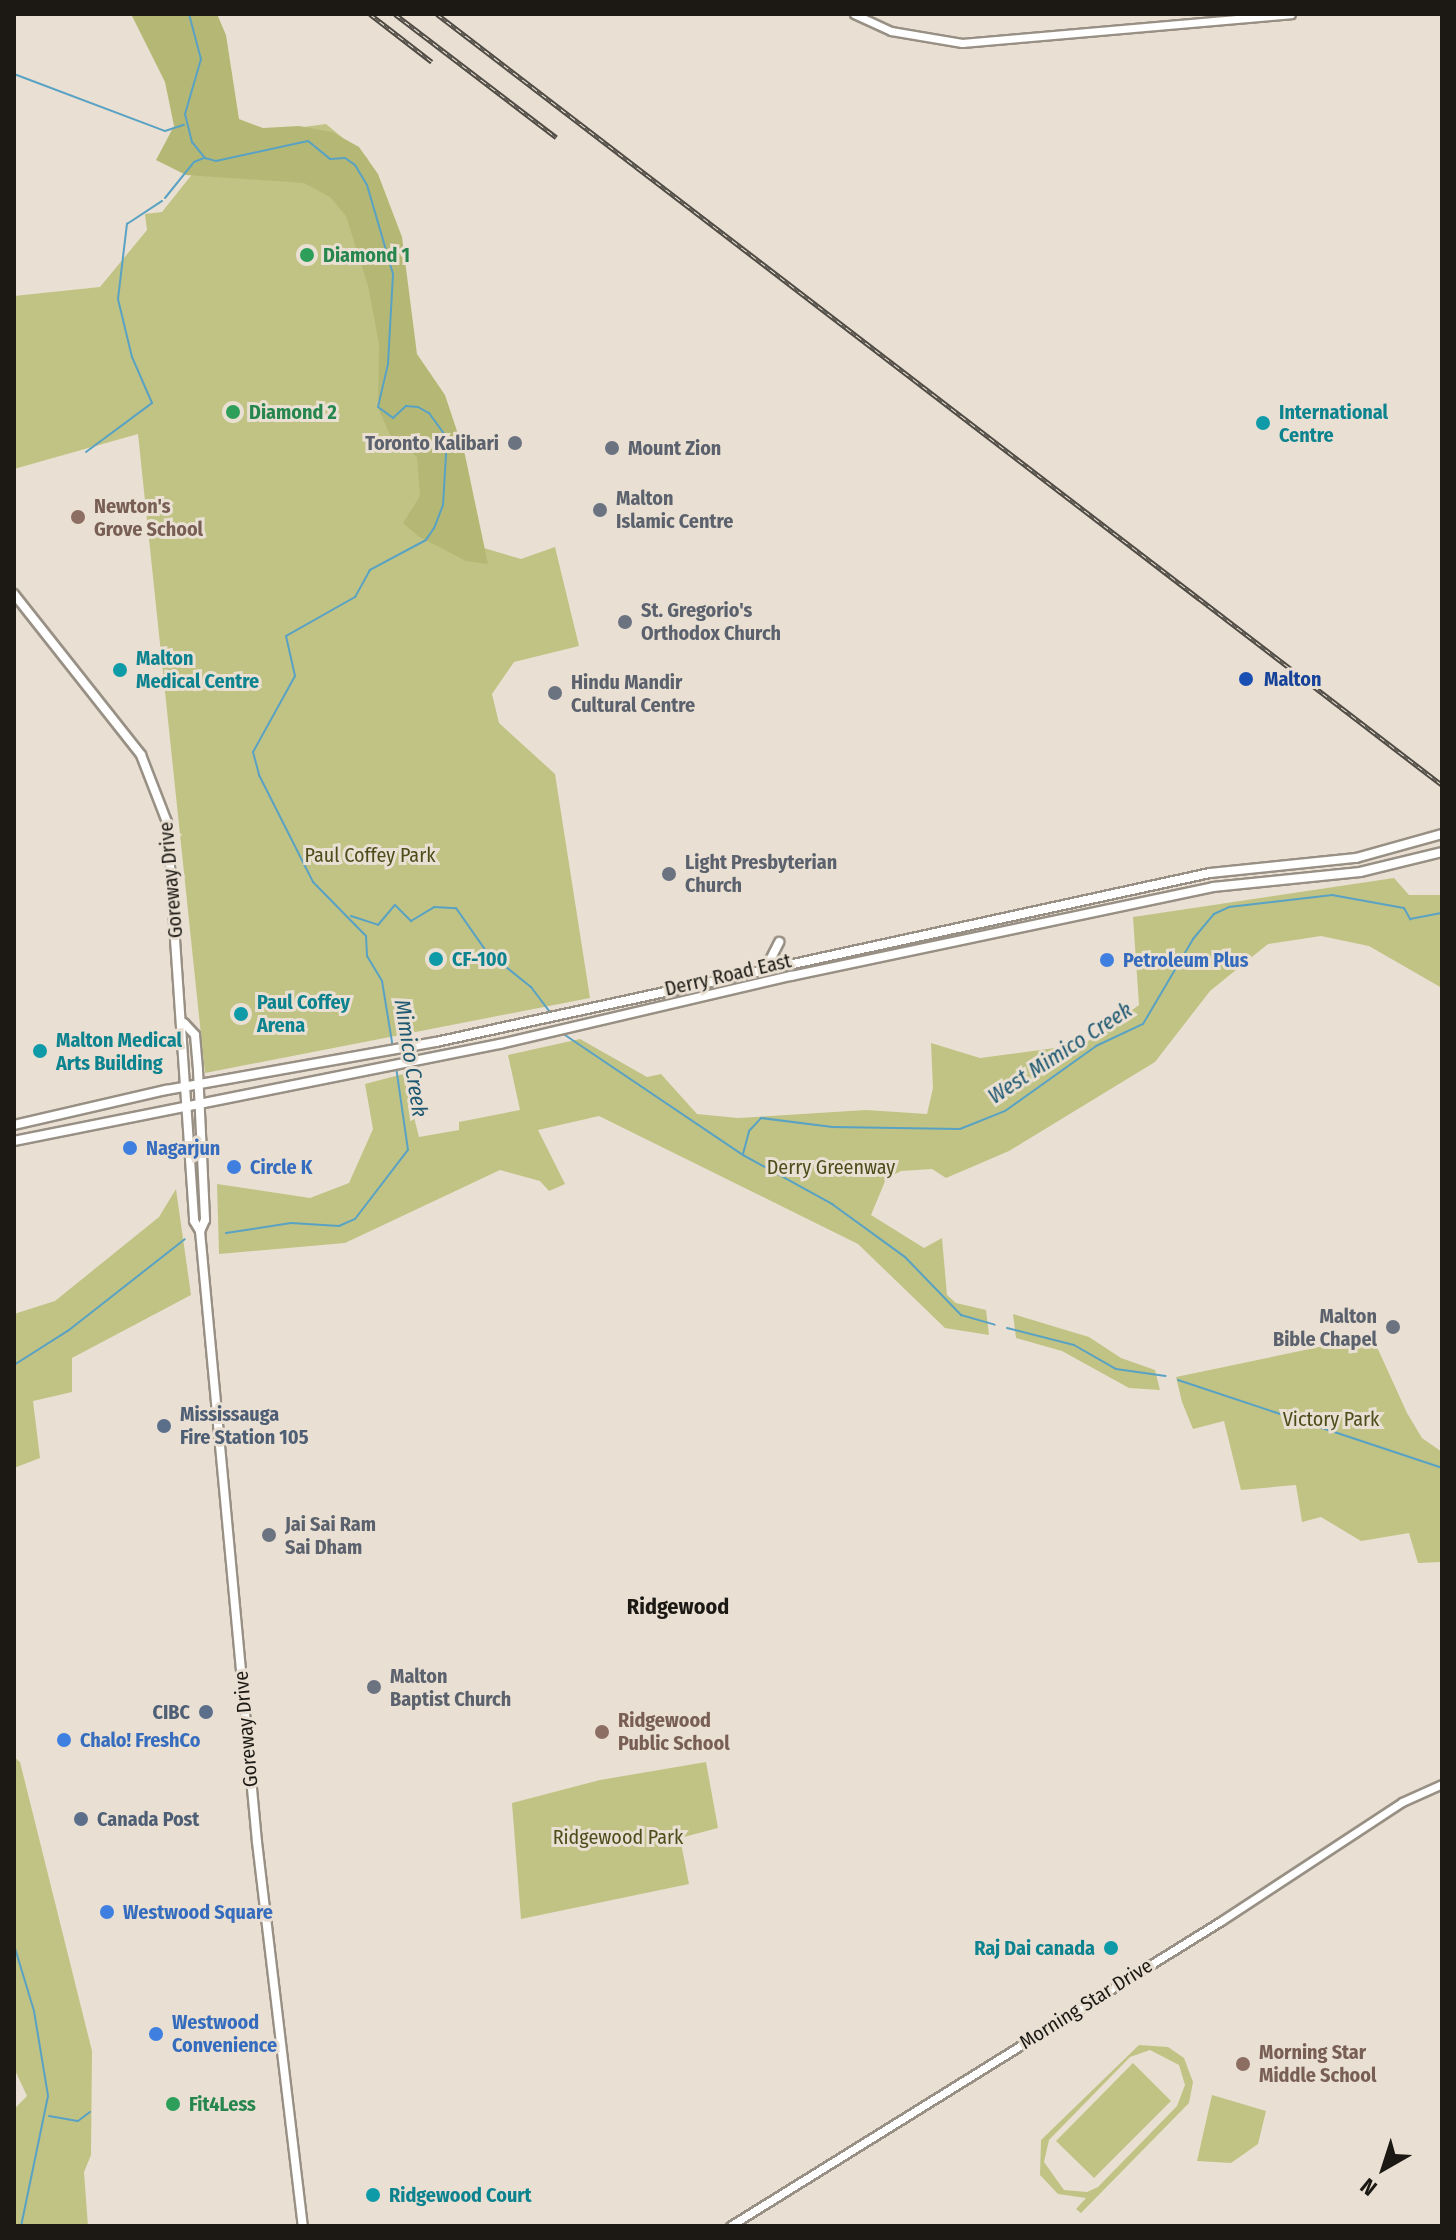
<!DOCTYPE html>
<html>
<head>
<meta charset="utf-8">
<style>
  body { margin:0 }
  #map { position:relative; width:1456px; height:2240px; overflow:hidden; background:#e9e0d3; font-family:"Fira Sans Condensed",sans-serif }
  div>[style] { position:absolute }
  .green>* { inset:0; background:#c0c384 }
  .forest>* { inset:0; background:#b5b874 }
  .stream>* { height:2px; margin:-1px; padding:0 1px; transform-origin:1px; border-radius:1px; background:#59a2c4 }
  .roads { filter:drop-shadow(2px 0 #989084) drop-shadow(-2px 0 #989084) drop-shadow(0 2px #989084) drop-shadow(0 -2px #989084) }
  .tertiary>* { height:7px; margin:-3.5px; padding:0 3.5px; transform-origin:3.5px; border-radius:3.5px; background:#fff }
  .secondary>* { height:8px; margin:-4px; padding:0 4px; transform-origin:4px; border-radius:4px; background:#fff }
  .rail>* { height:5px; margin-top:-2.5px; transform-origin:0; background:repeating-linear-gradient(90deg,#e9e0d3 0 6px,#4f4b44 0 12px); box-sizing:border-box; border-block:2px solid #4f4b44 }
  .dots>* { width:22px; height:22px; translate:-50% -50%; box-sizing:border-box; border:4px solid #e9e0d3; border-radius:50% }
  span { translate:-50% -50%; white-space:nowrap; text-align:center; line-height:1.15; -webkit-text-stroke:6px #e9e0d3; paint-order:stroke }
  .leisure-label { font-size:20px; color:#27864d; font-weight:700 }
  .left { translate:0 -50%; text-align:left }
  .culture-label { font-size:20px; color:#0d838f; font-weight:700 }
  .right { translate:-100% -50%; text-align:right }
  .worship-label { font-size:20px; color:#5b616d; font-weight:700 }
  .education-label { font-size:20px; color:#785e54; font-weight:700 }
  .transit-label { font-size:20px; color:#164399; font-weight:700 }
  .park-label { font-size:20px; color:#4c4d1a }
  .street-label { font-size:20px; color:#1c1914 }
  .shop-label { font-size:20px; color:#366cbe; font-weight:700 }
  .service-label { font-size:20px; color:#4e5e75; font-weight:700 }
  .water-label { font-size:22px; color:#205972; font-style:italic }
  .neighbourhood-label { font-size:22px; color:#1c1914; font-weight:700 }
  .frame { position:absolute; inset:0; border:16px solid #1c1914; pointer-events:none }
  .north { position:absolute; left:1344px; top:2128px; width:80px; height:80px; -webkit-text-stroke:6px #e9e0d3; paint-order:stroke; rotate:219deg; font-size:22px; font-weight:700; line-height:32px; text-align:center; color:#1c1914 }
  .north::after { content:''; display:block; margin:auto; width:28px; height:36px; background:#1c1914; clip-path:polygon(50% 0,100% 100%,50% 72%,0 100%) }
</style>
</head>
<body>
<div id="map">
  <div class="green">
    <i style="clip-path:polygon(326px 124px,367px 158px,390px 212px,398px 399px,484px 548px,521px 559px,555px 547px,579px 646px,514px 662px,492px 694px,499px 723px,555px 774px,590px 998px,205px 1073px,138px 434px,14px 469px,14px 296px,100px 287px,147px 230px,145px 214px,162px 212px,221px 138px)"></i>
    <i style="clip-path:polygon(1394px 878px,1409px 895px,1442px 895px,1442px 988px,1369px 946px,1321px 936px,1268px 944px,1210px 991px,1155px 1062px,1009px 1151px,946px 1178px,932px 1169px,901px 1171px,886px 1179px,871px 1215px,924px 1248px,942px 1238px,947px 1295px,956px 1303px,986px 1310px,989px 1335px,945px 1328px,858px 1244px,599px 1116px,538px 1130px,565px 1184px,549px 1191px,540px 1181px,500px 1170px,345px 1243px,219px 1254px,217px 1184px,310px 1198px,349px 1183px,373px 1129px,365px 1084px,403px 1074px,419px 1137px,459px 1130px,459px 1122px,520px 1110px,508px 1055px,580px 1039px,647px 1077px,661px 1074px,697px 1114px,738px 1118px,866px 1110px,927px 1114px,933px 1088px,931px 1043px,980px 1058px,1084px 1044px,1139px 1005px,1133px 917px)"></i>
    <i style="clip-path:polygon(176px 1189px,191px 1295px,72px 1358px,72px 1392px,33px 1401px,40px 1458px,14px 1468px,14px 1314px,55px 1301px,159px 1217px)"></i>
    <i style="clip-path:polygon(1013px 1314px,1089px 1337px,1121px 1358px,1155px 1370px,1160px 1390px,1129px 1388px,1062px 1351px,1016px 1338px)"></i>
    <i style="clip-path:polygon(1372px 1336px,1407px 1413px,1422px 1438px,1442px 1452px,1442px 1562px,1418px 1563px,1409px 1533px,1361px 1541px,1321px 1517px,1302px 1522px,1296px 1485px,1241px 1490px,1224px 1421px,1193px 1429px,1182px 1402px,1176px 1377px)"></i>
    <i style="clip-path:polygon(14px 1757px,20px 1762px,92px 2051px,91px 2155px,84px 2172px,88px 2226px,14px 2226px,14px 2109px,27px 2096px,14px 2068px)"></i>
    <i style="clip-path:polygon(706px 1762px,718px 1828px,680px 1838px,689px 1884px,521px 1919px,512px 1803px,600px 1780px)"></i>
    <i style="clip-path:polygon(evenodd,1139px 2045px,1168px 2047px,1184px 2058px,1193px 2082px,1189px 2103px,1081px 2213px,1076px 2209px,1086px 2198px,1058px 2194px,1040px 2175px,1041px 2140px,1139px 2045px,1150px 2050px,1179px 2065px,1185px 2085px,1177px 2106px,1098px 2187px,1087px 2192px,1064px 2190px,1044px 2162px,1049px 2140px,1130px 2057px,1150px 2050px)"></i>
    <i style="clip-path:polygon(1133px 2063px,1171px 2101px,1094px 2178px,1056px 2141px)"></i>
    <i style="clip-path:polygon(1212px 2095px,1266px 2111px,1258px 2144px,1231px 2163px,1197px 2161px)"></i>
  </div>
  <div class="forest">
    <i style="clip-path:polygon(131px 14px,217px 14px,226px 35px,239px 119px,263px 128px,299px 126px,332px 132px,359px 147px,378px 174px,402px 237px,417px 354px,445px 395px,465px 455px,488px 564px,466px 561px,418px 536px,403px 523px,420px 496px,417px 457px,390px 435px,378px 408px,379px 344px,368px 286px,346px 216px,330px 197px,304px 183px,186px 175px,156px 160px,174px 126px,165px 82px)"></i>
  </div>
  <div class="stream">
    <i style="left:189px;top:14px;width:47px;rotate:75.1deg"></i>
    <i style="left:201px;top:59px;width:57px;rotate:106.2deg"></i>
    <i style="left:185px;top:114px;width:29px;rotate:76deg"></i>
    <i style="left:192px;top:142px;width:21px;rotate:51deg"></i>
    <i style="left:205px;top:158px;width:11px;rotate:15deg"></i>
    <i style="left:216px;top:161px;width:94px;rotate:-12.3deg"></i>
    <i style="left:308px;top:141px;width:28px;rotate:39deg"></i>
    <i style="left:330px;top:159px;width:15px;rotate:-4deg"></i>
    <i style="left:345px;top:158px;width:12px;rotate:35deg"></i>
    <i style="left:355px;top:165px;width:23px;rotate:59deg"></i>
    <i style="left:367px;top:185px;width:93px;rotate:73.7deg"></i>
    <i style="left:393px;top:274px;width:90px;rotate:93.2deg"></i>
    <i style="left:388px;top:364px;width:44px;rotate:103.1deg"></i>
    <i style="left:378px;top:407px;width:19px;rotate:36deg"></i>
    <i style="left:393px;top:418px;width:18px;rotate:-43deg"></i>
    <i style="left:406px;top:406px;width:12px;rotate:5deg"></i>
    <i style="left:418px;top:407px;width:13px;rotate:29deg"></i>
    <i style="left:429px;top:413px;width:31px;rotate:54deg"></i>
    <i style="left:447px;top:438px;width:67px;rotate:93.4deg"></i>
    <i style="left:443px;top:505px;width:25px;rotate:111deg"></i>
    <i style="left:434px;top:528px;width:14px;rotate:124deg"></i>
    <i style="left:426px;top:540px;width:64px;rotate:151.8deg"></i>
    <i style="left:370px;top:570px;width:31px;rotate:119deg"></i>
    <i style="left:355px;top:597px;width:79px;rotate:150.5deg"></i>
    <i style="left:286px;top:636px;width:41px;rotate:77.3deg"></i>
    <i style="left:295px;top:676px;width:87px;rotate:118.9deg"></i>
    <i style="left:253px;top:752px;width:24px;rotate:75deg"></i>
    <i style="left:259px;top:775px;width:120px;rotate:63.2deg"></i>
    <i style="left:313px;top:882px;width:76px;rotate:45.5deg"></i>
    <i style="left:366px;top:936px;width:20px;rotate:87deg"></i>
    <i style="left:367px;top:956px;width:29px;rotate:59deg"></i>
    <i style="left:382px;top:981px;width:68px;rotate:80.7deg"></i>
    <i style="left:14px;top:74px;width:161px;rotate:20.7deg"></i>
    <i style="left:165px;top:131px;width:20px;rotate:-18deg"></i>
    <i style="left:165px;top:198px;width:46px;rotate:-51.1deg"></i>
    <i style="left:194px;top:162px;width:11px;rotate:-22deg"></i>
    <i style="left:86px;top:452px;width:82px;rotate:-36.6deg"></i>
    <i style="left:152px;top:403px;width:50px;rotate:-113.5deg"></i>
    <i style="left:132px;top:357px;width:60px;rotate:-103.6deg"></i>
    <i style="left:118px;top:299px;width:76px;rotate:-83.2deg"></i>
    <i style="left:127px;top:224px;width:42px;rotate:-33.3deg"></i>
    <i style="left:351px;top:916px;width:28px;rotate:18deg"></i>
    <i style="left:378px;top:925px;width:26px;rotate:-50deg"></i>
    <i style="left:395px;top:905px;width:23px;rotate:45deg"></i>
    <i style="left:411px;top:921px;width:27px;rotate:-31deg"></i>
    <i style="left:434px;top:907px;width:22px;rotate:3deg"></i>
    <i style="left:456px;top:908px;width:52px;rotate:55.1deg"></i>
    <i style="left:486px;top:951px;width:58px;rotate:38.7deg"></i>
    <i style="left:531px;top:987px;width:34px;rotate:53deg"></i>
    <i style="left:562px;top:1033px;width:218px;rotate:34deg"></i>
    <i style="left:743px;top:1155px;width:102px;rotate:28.8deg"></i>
    <i style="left:832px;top:1204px;width:90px;rotate:36deg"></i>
    <i style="left:905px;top:1257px;width:81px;rotate:46deg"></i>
    <i style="left:961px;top:1315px;width:35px;rotate:16deg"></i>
    <i style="left:743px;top:1154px;width:24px;rotate:-75deg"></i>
    <i style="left:749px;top:1131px;width:18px;rotate:-47deg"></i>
    <i style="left:761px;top:1118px;width:72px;rotate:7.2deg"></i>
    <i style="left:832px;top:1127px;width:128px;rotate:0.9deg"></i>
    <i style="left:960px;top:1129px;width:48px;rotate:-21.8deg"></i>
    <i style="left:1005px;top:1111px;width:112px;rotate:-35.5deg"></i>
    <i style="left:1096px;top:1046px;width:52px;rotate:-25.1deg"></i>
    <i style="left:1143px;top:1024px;width:99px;rotate:-59.5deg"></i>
    <i style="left:1193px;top:939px;width:33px;rotate:-50deg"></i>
    <i style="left:1214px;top:914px;width:17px;rotate:-25deg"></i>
    <i style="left:1229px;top:907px;width:104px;rotate:-6.6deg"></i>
    <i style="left:1332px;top:895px;width:73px;rotate:10.2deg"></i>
    <i style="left:1404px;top:908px;width:13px;rotate:61deg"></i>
    <i style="left:1410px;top:919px;width:33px;rotate:-11deg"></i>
    <i style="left:226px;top:1233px;width:66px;rotate:-8.7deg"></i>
    <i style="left:291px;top:1223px;width:48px;rotate:3.6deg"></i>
    <i style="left:339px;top:1226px;width:17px;rotate:-24deg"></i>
    <i style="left:355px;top:1219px;width:87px;rotate:-52.5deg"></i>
    <i style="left:408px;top:1150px;width:84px;rotate:-98.2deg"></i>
    <i style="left:1007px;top:1328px;width:69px;rotate:14.2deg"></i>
    <i style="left:1074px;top:1345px;width:48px;rotate:29.7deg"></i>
    <i style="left:1116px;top:1369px;width:50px;rotate:8deg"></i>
    <i style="left:14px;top:1365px;width:65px;rotate:-32.5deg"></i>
    <i style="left:69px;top:1330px;width:147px;rotate:-38.1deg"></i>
    <i style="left:1178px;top:1380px;width:278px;rotate:18.4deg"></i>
    <i style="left:14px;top:1945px;width:69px;rotate:73.1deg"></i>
    <i style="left:34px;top:2011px;width:86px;rotate:80.6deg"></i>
    <i style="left:48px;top:2096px;width:133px;rotate:101.7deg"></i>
    <i style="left:49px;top:2116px;width:29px;rotate:10deg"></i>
    <i style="left:78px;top:2121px;width:15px;rotate:-37deg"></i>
  </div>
  <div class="roads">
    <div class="tertiary">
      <i style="left:854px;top:14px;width:41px;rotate:24.7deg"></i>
      <i style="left:891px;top:31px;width:72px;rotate:9.6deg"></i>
      <i style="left:962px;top:43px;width:330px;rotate:-5deg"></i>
      <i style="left:730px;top:2226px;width:578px;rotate:-31.85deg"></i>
      <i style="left:1221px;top:1921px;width:217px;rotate:-33.3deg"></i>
      <i style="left:1402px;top:1802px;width:44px;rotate:-24.2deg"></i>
    </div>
    <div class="secondary">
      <i style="left:14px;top:594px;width:205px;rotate:51.7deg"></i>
      <i style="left:141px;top:755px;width:72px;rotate:68.8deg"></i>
      <i style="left:167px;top:822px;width:400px;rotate:86.1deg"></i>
      <i style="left:194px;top:1221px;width:12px;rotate:59deg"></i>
      <i style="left:200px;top:1231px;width:614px;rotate:84.67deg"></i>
      <i style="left:257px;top:1842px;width:387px;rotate:83.2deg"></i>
      <i style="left:767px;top:966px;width:27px;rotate:-63deg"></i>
      <i style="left:184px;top:1023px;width:16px;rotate:47deg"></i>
      <i style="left:195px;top:1035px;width:35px;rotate:85deg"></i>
      <i style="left:198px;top:1070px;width:150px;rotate:87.3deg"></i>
      <i style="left:205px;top:1220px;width:12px;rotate:114deg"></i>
      <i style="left:14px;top:1125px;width:156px;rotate:-13deg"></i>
      <i style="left:166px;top:1090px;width:274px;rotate:-10.1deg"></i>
      <i style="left:436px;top:1042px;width:792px;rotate:-12.32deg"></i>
      <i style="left:1210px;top:873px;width:147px;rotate:-5.9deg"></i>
      <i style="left:1356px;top:858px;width:89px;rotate:-15.6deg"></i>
      <i style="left:14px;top:1141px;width:496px;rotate:-11.3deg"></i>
      <i style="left:500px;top:1044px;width:299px;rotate:-13.2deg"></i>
      <i style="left:791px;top:976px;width:431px;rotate:-11.9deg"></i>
      <i style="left:1213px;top:887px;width:148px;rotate:-5.8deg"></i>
      <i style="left:1360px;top:872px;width:84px;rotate:-13.7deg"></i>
    </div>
  </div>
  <div class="rail">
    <i style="left:370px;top:14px;width:78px;rotate:37.7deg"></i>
    <i style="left:395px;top:14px;width:203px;rotate:37.4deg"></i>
    <i style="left:437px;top:14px;width:1267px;rotate:37.49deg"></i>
  </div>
  <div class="dots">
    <i style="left:307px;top:255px;background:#2e9e5b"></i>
    <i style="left:233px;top:412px;background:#2e9e5b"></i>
    <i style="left:1263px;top:423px;background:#0f9aa8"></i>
    <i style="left:515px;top:443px;background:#6b7280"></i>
    <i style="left:612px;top:448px;background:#6b7280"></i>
    <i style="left:600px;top:510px;background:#6b7280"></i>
    <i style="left:78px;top:517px;background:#8d6e63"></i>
    <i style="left:625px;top:622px;background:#6b7280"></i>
    <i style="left:120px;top:670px;background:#0f9aa8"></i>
    <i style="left:1246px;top:679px;background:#1a4fb4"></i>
    <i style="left:555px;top:693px;background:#6b7280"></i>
    <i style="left:669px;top:874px;background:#6b7280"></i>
    <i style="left:436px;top:959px;background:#0f9aa8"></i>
    <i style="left:1107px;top:960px;background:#3f7fe0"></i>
    <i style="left:241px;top:1014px;background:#0f9aa8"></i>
    <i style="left:40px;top:1051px;background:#0f9aa8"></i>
    <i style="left:130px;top:1148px;background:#3f7fe0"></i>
    <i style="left:234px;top:1167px;background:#3f7fe0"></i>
    <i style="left:1393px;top:1327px;background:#6b7280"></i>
    <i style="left:164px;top:1426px;background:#5c6f8a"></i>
    <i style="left:269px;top:1535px;background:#6b7280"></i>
    <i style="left:374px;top:1687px;background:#6b7280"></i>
    <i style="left:206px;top:1712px;background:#5c6f8a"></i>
    <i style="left:602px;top:1732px;background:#8d6e63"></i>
    <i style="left:64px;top:1740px;background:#3f7fe0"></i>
    <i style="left:81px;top:1819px;background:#5c6f8a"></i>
    <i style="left:107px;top:1912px;background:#3f7fe0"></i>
    <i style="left:1111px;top:1948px;background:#0f9aa8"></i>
    <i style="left:156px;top:2034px;background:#3f7fe0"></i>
    <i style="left:1243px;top:2064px;background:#8d6e63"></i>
    <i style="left:173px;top:2104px;background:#2e9e5b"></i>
    <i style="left:373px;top:2195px;background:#0f9aa8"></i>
  </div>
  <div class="leisure-label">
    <span class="left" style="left:323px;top:255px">Diamond 1</span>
    <span class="left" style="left:249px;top:412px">Diamond 2</span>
    <span class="left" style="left:189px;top:2104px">Fit4Less</span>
  </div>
  <div class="culture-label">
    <span class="left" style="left:1279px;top:424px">International<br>Centre</span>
    <span class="left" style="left:136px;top:670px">Malton<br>Medical Centre</span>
    <span class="left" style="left:452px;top:959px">CF-100</span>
    <span class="left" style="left:257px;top:1014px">Paul Coffey<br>Arena</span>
    <span class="left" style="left:56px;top:1052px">Malton Medical<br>Arts Building</span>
    <span class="right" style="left:1095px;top:1948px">Raj Dai canada</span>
    <span class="left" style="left:389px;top:2195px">Ridgewood Court</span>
  </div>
  <div class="worship-label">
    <span class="right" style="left:499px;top:443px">Toronto Kalibari</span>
    <span class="left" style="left:628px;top:448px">Mount Zion</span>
    <span class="left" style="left:616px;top:510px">Malton<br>Islamic Centre</span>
    <span class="left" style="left:641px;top:622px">St. Gregorio's<br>Orthodox Church</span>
    <span class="left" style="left:571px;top:694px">Hindu Mandir<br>Cultural Centre</span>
    <span class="left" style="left:685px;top:874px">Light Presbyterian<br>Church</span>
    <span class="right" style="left:1377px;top:1328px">Malton<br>Bible Chapel</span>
    <span class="left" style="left:285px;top:1536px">Jai Sai Ram<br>Sai Dham</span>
    <span class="left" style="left:390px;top:1688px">Malton<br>Baptist Church</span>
  </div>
  <div class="education-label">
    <span class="left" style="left:94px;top:518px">Newton's<br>Grove School</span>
    <span class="left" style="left:618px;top:1732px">Ridgewood<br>Public School</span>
    <span class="left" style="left:1259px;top:2064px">Morning Star<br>Middle School</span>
  </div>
  <div class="transit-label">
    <span class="left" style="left:1264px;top:679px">Malton</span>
  </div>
  <div class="park-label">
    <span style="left:370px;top:855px">Paul Coffey Park</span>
    <span style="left:831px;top:1167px">Derry Greenway</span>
    <span style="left:1331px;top:1419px">Victory Park</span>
    <span style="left:618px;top:1837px">Ridgewood Park</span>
  </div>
  <div class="street-label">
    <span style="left:171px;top:880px;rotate:-95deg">Goreway Drive</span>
    <span style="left:728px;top:975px;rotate:-13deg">Derry Road East</span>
    <span style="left:246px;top:1729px;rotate:-95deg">Goreway Drive</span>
    <span style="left:1086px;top:2004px;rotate:-32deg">Morning Star Drive</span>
  </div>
  <div class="shop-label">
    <span class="left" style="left:1123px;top:960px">Petroleum Plus</span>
    <span class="left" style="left:146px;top:1148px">Nagarjun</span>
    <span class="left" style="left:250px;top:1167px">Circle K</span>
    <span class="left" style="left:80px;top:1740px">Chalo! FreshCo</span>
    <span class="left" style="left:123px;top:1912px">Westwood Square</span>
    <span class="left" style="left:172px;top:2034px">Westwood<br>Convenience</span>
  </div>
  <div class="service-label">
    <span class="left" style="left:180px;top:1426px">Mississauga<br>Fire Station 105</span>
    <span class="right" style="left:190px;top:1712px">CIBC</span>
    <span class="left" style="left:97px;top:1819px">Canada Post</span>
  </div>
  <div class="water-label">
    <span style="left:1060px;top:1053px;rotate:-33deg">West Mimico Creek</span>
    <span style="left:411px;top:1058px;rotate:81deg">Mimico Creek</span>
  </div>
  <div class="neighbourhood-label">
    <span style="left:678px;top:1607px">Ridgewood</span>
  </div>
  <div class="frame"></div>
  <div class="north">N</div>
</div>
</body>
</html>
